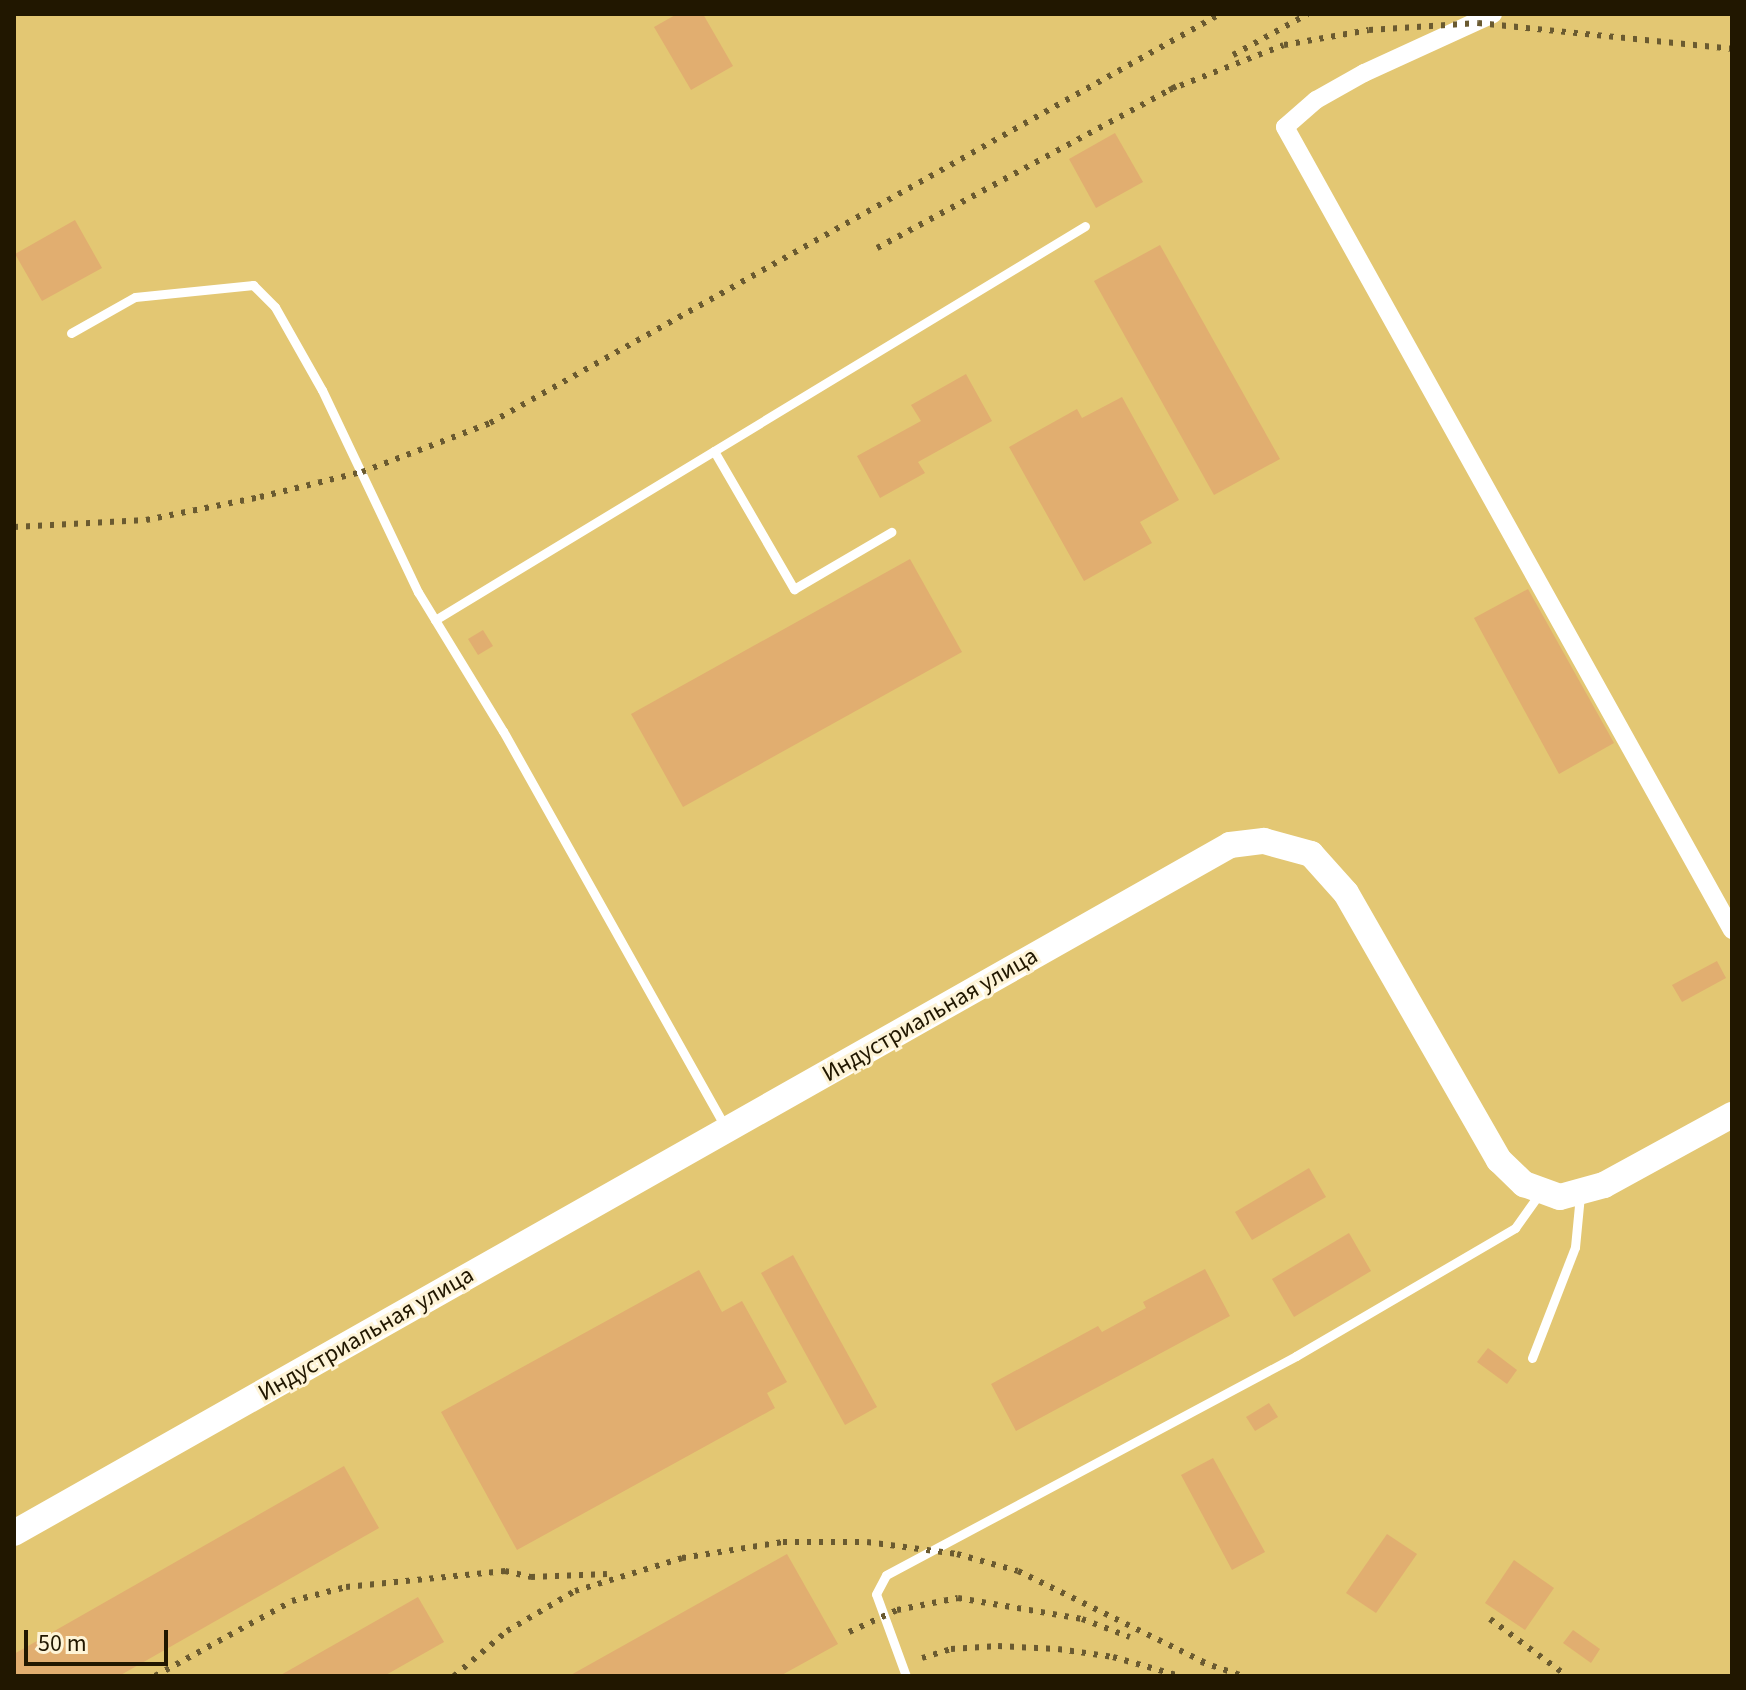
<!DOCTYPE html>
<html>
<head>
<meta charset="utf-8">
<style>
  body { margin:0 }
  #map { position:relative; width:1746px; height:1690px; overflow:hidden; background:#ecd287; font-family:"Source Sans 3",sans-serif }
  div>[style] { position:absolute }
  .built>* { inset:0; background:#e3c773 }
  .building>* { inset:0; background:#e1ae70 }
  .lane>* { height:9px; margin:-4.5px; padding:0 4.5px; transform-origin:4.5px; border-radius:4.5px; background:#fff }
  .street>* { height:18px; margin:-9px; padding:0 9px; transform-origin:9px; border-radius:9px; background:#fff }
  .secondary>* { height:26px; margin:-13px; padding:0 13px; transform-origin:13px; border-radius:13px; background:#fff }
  .rail>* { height:6px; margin-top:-3px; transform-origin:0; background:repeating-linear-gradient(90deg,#6a5a30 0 4px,transparent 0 12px) }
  span { translate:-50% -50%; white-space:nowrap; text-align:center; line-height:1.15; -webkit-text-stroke:6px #fef4d7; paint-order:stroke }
  .street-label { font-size:24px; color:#211700 }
  .frame { position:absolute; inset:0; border:16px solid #211700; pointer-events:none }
  .scale { position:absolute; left:24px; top:1630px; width:144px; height:36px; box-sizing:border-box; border:4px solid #211700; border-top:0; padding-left:10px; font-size:24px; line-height:28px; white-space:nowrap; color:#211700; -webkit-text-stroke:6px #fef4d7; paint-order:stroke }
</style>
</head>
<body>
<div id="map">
  <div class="built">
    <i style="clip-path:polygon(14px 14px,1732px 14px,1732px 1676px,14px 1676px)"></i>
  </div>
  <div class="building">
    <i style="clip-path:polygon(677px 14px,703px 14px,733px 66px,691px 90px,654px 27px)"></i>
    <i style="clip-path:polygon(1115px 133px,1143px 182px,1096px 208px,1069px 159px)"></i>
    <i style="clip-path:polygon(75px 220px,102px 268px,42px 301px,15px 254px)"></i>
    <i style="clip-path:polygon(1160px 245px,1280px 459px,1214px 495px,1094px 281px)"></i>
    <i style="clip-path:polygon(966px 374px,992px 421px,918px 462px,925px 473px,880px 498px,857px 456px,921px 421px,911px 405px)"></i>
    <i style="clip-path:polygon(1122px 397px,1179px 500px,1140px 522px,1152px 543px,1084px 581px,1009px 447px,1077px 409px,1082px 418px)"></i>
    <i style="clip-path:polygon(910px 559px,962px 652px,683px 807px,631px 714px)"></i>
    <i style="clip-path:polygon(1528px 589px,1614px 743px,1559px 774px,1474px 618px)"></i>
    <i style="clip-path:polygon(483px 630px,493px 646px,478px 655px,468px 639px)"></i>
    <i style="clip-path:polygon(1717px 961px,1726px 978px,1682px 1002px,1672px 985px)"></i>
    <i style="clip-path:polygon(1309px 1168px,1326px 1197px,1252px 1240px,1235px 1212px)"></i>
    <i style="clip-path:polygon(1349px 1233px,1371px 1271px,1294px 1317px,1272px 1279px)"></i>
    <i style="clip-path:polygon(793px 1255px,877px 1407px,845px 1425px,761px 1273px)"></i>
    <i style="clip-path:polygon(1205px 1269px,1230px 1316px,1016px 1431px,991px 1384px,1098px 1326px,1102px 1332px,1146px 1308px,1143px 1302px)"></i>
    <i style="clip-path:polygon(699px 1270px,722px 1312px,742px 1301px,787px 1382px,767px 1393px,775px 1408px,517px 1550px,441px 1412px)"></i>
    <i style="clip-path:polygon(1488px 1348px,1517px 1370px,1507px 1384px,1477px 1362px)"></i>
    <i style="clip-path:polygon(1269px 1403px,1278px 1417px,1255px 1431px,1246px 1417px)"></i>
    <i style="clip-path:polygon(1213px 1458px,1265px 1552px,1232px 1570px,1181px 1475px)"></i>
    <i style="clip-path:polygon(344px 1466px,379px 1528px,119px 1676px,14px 1676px,14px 1654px)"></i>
    <i style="clip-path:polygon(1387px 1534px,1417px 1554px,1376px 1613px,1346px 1593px)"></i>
    <i style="clip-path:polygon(787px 1554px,838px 1644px,780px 1676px,569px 1676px)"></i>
    <i style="clip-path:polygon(1514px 1560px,1554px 1588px,1525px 1630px,1485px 1603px)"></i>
    <i style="clip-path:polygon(418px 1597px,444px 1642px,384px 1676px,279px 1676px)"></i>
    <i style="clip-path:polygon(1573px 1630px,1600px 1649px,1591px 1663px,1563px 1643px)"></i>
  </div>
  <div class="lane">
    <i style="left:71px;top:333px;width:73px;rotate:-29.4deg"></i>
    <i style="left:135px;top:297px;width:119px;rotate:-5.8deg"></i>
    <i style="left:253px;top:285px;width:31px;rotate:45deg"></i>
    <i style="left:275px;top:307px;width:95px;rotate:60.5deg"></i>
    <i style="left:322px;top:390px;width:224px;rotate:64.6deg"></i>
    <i style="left:418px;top:592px;width:163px;rotate:58.6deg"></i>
    <i style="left:503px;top:731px;width:454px;rotate:60.7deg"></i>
    <i style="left:714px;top:451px;width:160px;rotate:59.9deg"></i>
    <i style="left:794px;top:589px;width:113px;rotate:-30.4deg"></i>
    <i style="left:435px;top:620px;width:760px;rotate:-31.22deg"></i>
    <i style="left:1532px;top:1358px;width:119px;rotate:-68.8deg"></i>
    <i style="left:1575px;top:1247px;width:52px;rotate:-84.5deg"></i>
    <i style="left:906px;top:1676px;width:87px;rotate:-110.1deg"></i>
    <i style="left:876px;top:1594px;width:21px;rotate:-62deg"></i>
    <i style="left:886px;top:1575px;width:465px;rotate:-28.1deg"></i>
    <i style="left:1296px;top:1356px;width:254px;rotate:-30.3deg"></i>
    <i style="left:1515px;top:1228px;width:43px;rotate:-54.5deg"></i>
  </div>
  <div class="street">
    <i style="left:1493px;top:14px;width:142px;rotate:155.4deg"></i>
    <i style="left:1364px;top:73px;width:55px;rotate:150.6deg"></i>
    <i style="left:1316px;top:100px;width:41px;rotate:138.9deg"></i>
    <i style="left:1285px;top:127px;width:919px;rotate:60.9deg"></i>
  </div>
  <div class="secondary">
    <i style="left:14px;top:1533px;width:1397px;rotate:-29.5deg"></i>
    <i style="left:1230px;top:845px;width:34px;rotate:-7deg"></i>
    <i style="left:1264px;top:841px;width:49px;rotate:15.5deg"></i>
    <i style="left:1311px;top:854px;width:52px;rotate:48.1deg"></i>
    <i style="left:1346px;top:893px;width:308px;rotate:60.2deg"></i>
    <i style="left:1499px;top:1160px;width:35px;rotate:44deg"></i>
    <i style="left:1524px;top:1184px;width:38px;rotate:20deg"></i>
    <i style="left:1560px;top:1197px;width:46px;rotate:-15.3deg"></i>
    <i style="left:1604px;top:1185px;width:146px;rotate:-28.7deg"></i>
  </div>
  <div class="rail">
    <i style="left:1233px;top:55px;width:85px;rotate:-28.7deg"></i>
    <i style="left:1169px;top:90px;width:123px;rotate:-21.4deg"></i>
    <i style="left:1284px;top:45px;width:86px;rotate:-10deg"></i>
    <i style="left:1369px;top:30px;width:109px;rotate:-3.7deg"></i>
    <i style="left:1478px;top:23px;width:255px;rotate:5.8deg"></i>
    <i style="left:877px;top:248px;width:340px;rotate:-28.4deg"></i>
    <i style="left:14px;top:527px;width:132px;rotate:-3deg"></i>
    <i style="left:146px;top:520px;width:116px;rotate:-11.4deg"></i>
    <i style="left:260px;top:497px;width:105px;rotate:-13.8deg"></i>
    <i style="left:362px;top:472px;width:137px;rotate:-20.9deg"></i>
    <i style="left:490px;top:423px;width:837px;rotate:-29.26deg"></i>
    <i style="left:1490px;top:1619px;width:96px;rotate:36.5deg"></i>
    <i style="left:849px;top:1632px;width:53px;rotate:-24.6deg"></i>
    <i style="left:897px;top:1610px;width:62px;rotate:-11.1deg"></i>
    <i style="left:958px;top:1598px;width:126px;rotate:9.6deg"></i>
    <i style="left:1082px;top:1619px;width:51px;rotate:20.6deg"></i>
    <i style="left:922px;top:1658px;width:30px;rotate:-17deg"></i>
    <i style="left:951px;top:1649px;width:47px;rotate:-3.7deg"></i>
    <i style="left:998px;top:1646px;width:60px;rotate:2.9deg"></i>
    <i style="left:1058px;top:1649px;width:56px;rotate:8.3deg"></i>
    <i style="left:1113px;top:1657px;width:70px;rotate:15.8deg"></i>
    <i style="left:1201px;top:1662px;width:44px;rotate:18.4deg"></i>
    <i style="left:155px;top:1676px;width:156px;rotate:-28.7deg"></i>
    <i style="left:292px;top:1601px;width:56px;rotate:-14.5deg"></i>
    <i style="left:346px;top:1587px;width:160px;rotate:-5.7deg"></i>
    <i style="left:505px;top:1571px;width:27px;rotate:13deg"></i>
    <i style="left:531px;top:1577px;width:76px;rotate:-2.3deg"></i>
    <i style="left:454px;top:1676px;width:70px;rotate:-40.3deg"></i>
    <i style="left:507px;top:1631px;width:79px;rotate:-30.5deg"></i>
    <i style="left:575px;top:1591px;width:112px;rotate:-17.1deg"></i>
    <i style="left:682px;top:1558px;width:102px;rotate:-9deg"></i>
    <i style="left:783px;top:1542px;width:84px"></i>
    <i style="left:867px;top:1542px;width:91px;rotate:7.6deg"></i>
    <i style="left:957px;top:1554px;width:63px;rotate:15.6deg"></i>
    <i style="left:1018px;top:1571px;width:214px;rotate:26.1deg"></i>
  </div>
  <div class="street-label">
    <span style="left:930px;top:1015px;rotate:-30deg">Индустриальная улица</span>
    <span style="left:366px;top:1334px;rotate:-30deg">Индустриальная улица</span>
  </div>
  <div class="frame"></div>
  <div class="scale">50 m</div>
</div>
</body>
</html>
